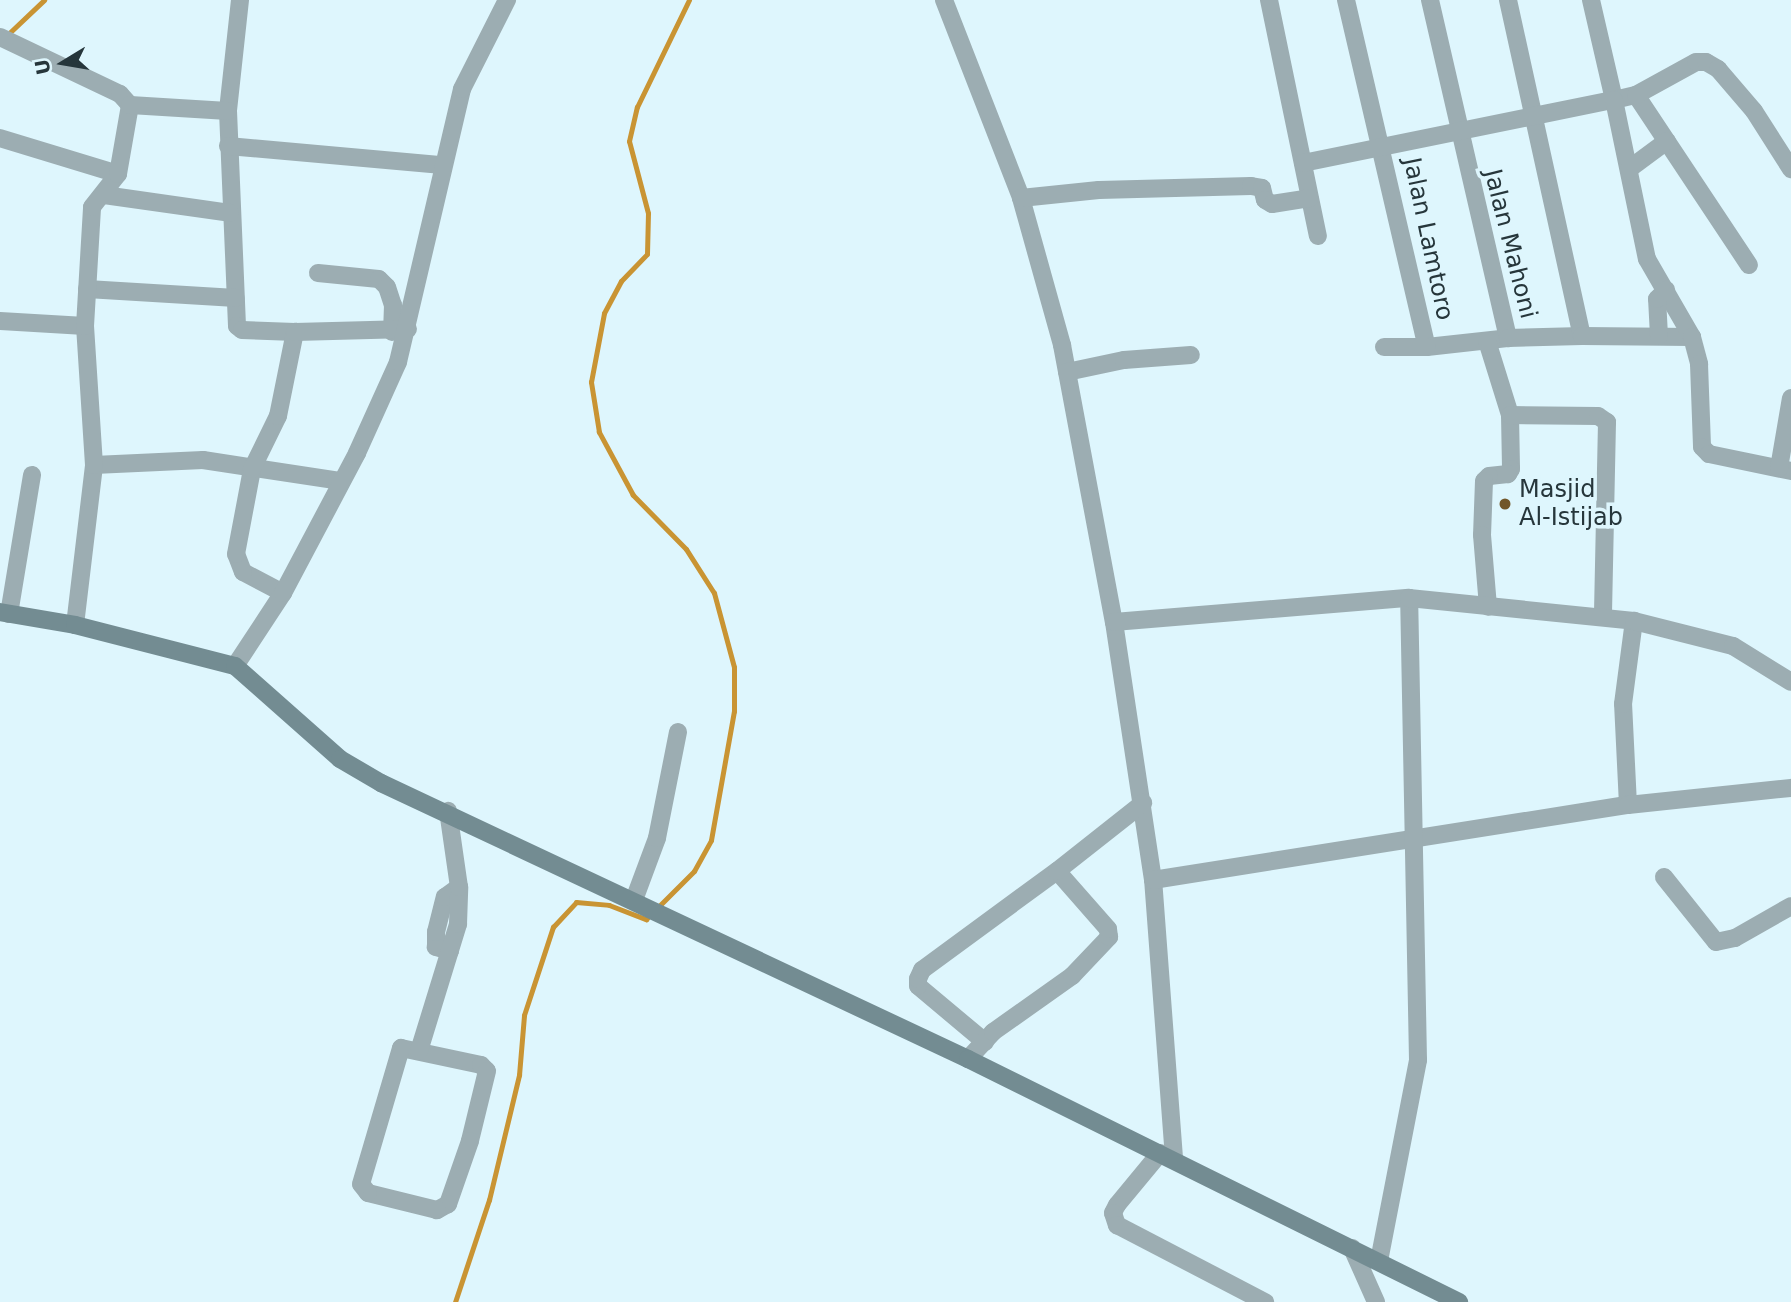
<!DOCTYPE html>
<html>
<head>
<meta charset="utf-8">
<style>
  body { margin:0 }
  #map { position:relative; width:1791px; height:1302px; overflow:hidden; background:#def6fd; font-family:"DejaVu Sans",sans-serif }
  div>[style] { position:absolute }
  .stream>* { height:5px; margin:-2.5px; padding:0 2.5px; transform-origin:2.5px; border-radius:2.5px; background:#c99433 }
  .street>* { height:18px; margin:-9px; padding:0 9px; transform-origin:9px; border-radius:9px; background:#9cadb2 }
  .secondary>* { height:18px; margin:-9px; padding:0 9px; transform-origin:9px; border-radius:9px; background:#738c92 }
  .dots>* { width:19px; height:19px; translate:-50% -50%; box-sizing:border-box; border:4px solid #def6fd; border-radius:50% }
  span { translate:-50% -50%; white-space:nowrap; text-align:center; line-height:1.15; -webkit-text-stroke:7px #def6fd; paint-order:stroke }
  .street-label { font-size:24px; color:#26363b }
  .poi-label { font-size:24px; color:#26363b }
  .left { translate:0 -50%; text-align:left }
  .north { position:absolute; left:28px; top:28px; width:70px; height:70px; -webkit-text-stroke:5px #def6fd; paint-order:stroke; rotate:259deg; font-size:19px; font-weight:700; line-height:28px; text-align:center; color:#26363b }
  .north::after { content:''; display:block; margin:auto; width:24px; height:32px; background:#26363b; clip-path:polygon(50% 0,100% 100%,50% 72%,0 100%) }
</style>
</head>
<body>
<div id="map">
  <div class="stream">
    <i style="left:5px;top:37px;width:54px;rotate:-43.5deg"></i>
    <i style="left:455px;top:1302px;width:108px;rotate:-71.6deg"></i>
    <i style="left:489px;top:1200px;width:129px;rotate:-76.5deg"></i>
    <i style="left:519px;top:1075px;width:60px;rotate:-85.2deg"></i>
    <i style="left:524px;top:1015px;width:93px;rotate:-71.8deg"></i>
    <i style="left:553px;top:927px;width:34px;rotate:-47deg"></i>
    <i style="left:576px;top:902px;width:33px;rotate:5deg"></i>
    <i style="left:609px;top:905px;width:40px;rotate:21deg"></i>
    <i style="left:646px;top:919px;width:68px;rotate:-45deg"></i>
    <i style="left:694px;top:871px;width:35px;rotate:-61deg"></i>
    <i style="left:711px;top:840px;width:131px;rotate:-79.9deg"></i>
    <i style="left:734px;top:711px;width:44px;rotate:-90deg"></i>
    <i style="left:734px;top:667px;width:77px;rotate:-105.1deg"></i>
    <i style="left:714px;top:593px;width:52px;rotate:-122.5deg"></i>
    <i style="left:686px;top:549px;width:76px;rotate:-134.5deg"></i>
    <i style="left:633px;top:495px;width:72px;rotate:-118.4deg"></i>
    <i style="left:599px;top:432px;width:51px;rotate:-99.1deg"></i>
    <i style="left:591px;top:382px;width:70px;rotate:-79.3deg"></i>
    <i style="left:604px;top:313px;width:36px;rotate:-62deg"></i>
    <i style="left:621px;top:281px;width:37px;rotate:-46deg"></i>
    <i style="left:647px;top:254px;width:41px;rotate:-88.6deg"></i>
    <i style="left:648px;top:213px;width:74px;rotate:-104.8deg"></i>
    <i style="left:629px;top:141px;width:35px;rotate:-77deg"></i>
    <i style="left:637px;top:107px;width:119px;rotate:-64.1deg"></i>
  </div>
  <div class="street">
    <i style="left:240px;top:0;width:112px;rotate:96.2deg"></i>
    <i style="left:228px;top:111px;width:215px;rotate:87.6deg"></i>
    <i style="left:237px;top:326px;width:6px;rotate:39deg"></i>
    <i style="left:242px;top:330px;width:53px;rotate:2.2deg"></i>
    <i style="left:944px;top:0;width:212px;rotate:68.7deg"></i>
    <i style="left:1021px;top:198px;width:153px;rotate:74.4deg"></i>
    <i style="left:1062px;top:345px;width:282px;rotate:79.4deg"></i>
    <i style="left:1269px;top:0;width:241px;rotate:78.3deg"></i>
    <i style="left:1346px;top:0;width:356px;rotate:76.9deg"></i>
    <i style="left:1427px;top:347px;width:81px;rotate:-6.3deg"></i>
    <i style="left:1430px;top:0;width:347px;rotate:77deg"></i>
    <i style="left:1508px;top:338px;width:74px;rotate:-1.5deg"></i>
    <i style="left:1508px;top:0;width:344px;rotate:77.6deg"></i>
    <i style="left:1582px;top:336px;width:110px;rotate:0.5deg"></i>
    <i style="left:1591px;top:0;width:103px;rotate:77deg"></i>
    <i style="left:1614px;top:100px;width:23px;rotate:-13deg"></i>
    <i style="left:1636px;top:95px;width:204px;rotate:56.4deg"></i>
    <i style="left:0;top:37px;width:133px;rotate:25.4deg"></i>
    <i style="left:120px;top:94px;width:15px;rotate:48deg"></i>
    <i style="left:1636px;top:95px;width:68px;rotate:-28.8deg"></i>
    <i style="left:1696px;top:62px;width:10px"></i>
    <i style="left:1706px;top:62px;width:14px;rotate:30deg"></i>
    <i style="left:1718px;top:69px;width:55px;rotate:49.4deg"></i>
    <i style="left:1754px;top:111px;width:69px;rotate:57.5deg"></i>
    <i style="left:0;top:138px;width:123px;rotate:17deg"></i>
    <i style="left:228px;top:146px;width:215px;rotate:5.1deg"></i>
    <i style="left:1303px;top:163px;width:317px;rotate:-11.5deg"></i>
    <i style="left:1614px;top:100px;width:162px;rotate:78.3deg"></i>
    <i style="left:1647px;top:259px;width:90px;rotate:60deg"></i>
    <i style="left:1692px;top:337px;width:28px;rotate:75deg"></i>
    <i style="left:1699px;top:364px;width:83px;rotate:87.9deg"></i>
    <i style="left:1702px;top:447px;width:10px;rotate:45deg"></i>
    <i style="left:1709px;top:454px;width:84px;rotate:11.7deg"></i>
    <i style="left:1629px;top:169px;width:47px;rotate:-36.4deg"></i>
    <i style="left:104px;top:195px;width:127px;rotate:8.1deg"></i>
    <i style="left:1021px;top:198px;width:78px;rotate:-5.9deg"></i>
    <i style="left:1099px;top:190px;width:152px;rotate:-1.5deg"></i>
    <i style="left:1251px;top:186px;width:11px;rotate:10deg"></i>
    <i style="left:1262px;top:188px;width:12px;rotate:76deg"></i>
    <i style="left:1265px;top:200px;width:8px;rotate:30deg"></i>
    <i style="left:1272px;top:204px;width:38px;rotate:-9deg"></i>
    <i style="left:318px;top:273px;width:61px;rotate:5.6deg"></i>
    <i style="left:379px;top:279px;width:11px;rotate:45deg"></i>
    <i style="left:387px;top:287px;width:19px;rotate:72deg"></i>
    <i style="left:393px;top:305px;width:27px;rotate:92deg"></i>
    <i style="left:87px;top:289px;width:149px;rotate:3.5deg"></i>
    <i style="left:0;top:321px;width:85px;rotate:3.4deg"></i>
    <i style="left:1659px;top:336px;width:37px;rotate:-93deg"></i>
    <i style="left:1657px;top:299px;width:13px;rotate:-45deg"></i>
    <i style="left:1487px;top:341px;width:77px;rotate:72.7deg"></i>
    <i style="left:1510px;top:415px;width:54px;rotate:88.9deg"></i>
    <i style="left:1511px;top:469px;width:6px;rotate:121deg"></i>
    <i style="left:1508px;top:474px;width:19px;rotate:174deg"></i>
    <i style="left:1489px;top:476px;width:7px;rotate:135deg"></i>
    <i style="left:1484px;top:481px;width:54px;rotate:92.1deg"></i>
    <i style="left:1482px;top:535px;width:72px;rotate:85.2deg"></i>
    <i style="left:1384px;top:347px;width:43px"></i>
    <i style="left:1067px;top:372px;width:58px;rotate:-11.9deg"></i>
    <i style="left:1124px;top:360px;width:67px;rotate:-4.3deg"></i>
    <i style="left:1510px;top:415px;width:88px;rotate:0.7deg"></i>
    <i style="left:1598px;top:416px;width:11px;rotate:34deg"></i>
    <i style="left:1607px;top:422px;width:193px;rotate:91.2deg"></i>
    <i style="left:94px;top:465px;width:109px;rotate:-2.6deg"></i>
    <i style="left:203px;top:460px;width:140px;rotate:8.7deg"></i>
    <i style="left:1779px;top:468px;width:71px;rotate:-80.3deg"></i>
    <i style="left:283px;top:593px;width:45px;rotate:-152.3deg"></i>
    <i style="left:243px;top:572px;width:19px;rotate:-111deg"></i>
    <i style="left:236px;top:554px;width:86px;rotate:-79.3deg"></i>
    <i style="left:252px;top:469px;width:59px;rotate:-63.9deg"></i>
    <i style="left:278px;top:416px;width:86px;rotate:-78.6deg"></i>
    <i style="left:295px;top:332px;width:113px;rotate:-1.5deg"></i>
    <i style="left:9px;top:614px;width:141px;rotate:-80.6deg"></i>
    <i style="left:75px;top:625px;width:161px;rotate:-83.2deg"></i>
    <i style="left:94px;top:465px;width:139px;rotate:-93.7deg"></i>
    <i style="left:85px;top:326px;width:119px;rotate:-86.6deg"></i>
    <i style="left:92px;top:207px;width:42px;rotate:-51.8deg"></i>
    <i style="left:118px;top:174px;width:70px;rotate:-80.1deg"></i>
    <i style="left:130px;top:105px;width:98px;rotate:3.5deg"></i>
    <i style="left:235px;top:666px;width:87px;rotate:-56.7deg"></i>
    <i style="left:283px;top:593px;width:158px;rotate:-62.1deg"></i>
    <i style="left:357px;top:453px;width:100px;rotate:-65.7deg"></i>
    <i style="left:398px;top:362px;width:280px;rotate:-76.8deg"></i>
    <i style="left:462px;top:89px;width:100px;rotate:-63.2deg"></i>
    <i style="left:1628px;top:805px;width:101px;rotate:-92.8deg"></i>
    <i style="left:1623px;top:704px;width:84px;rotate:-82.5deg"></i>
    <i style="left:1664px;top:877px;width:83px;rotate:51.3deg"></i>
    <i style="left:1716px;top:942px;width:19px;rotate:-12deg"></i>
    <i style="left:1735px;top:938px;width:64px;rotate:-29.7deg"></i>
    <i style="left:1153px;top:880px;width:261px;rotate:-98.6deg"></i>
    <i style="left:1114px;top:622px;width:296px;rotate:-4.7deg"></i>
    <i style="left:634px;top:900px;width:66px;rotate:-69.6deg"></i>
    <i style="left:657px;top:838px;width:108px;rotate:-78.8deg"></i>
    <i style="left:450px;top:951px;width:15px;rotate:-164deg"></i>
    <i style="left:436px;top:947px;width:15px;rotate:-90deg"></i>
    <i style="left:436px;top:932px;width:36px;rotate:-76deg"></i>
    <i style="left:445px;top:897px;width:17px;rotate:-36deg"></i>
    <i style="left:985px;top:1042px;width:87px;rotate:-140.1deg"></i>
    <i style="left:918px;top:986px;width:7px;rotate:-90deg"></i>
    <i style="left:918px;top:979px;width:10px;rotate:-66deg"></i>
    <i style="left:922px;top:970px;width:167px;rotate:-36.3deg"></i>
    <i style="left:401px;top:1048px;width:82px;rotate:12deg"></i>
    <i style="left:481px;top:1065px;width:8px;rotate:45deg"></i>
    <i style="left:487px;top:1071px;width:72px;rotate:103.7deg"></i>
    <i style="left:470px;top:1141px;width:67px;rotate:109.2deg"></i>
    <i style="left:448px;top:1204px;width:13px;rotate:151deg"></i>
    <i style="left:437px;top:1210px;width:71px;rotate:-166.2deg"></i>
    <i style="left:368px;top:1193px;width:11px;rotate:-128deg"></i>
    <i style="left:361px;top:1184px;width:142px;rotate:-73.6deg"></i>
    <i style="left:419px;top:1051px;width:133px;rotate:-72.9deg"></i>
    <i style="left:458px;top:924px;width:37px;rotate:-88deg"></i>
    <i style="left:459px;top:887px;width:77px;rotate:-98.2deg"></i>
    <i style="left:968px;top:1059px;width:37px;rotate:-47deg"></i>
    <i style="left:993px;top:1032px;width:97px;rotate:-35.3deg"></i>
    <i style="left:1072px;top:976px;width:54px;rotate:-46.5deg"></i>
    <i style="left:1109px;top:937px;width:8px;rotate:-97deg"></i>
    <i style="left:1108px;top:929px;width:77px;rotate:-131.3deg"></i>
    <i style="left:1057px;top:871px;width:110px;rotate:-38.3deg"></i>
    <i style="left:1160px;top:1153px;width:67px;rotate:129.6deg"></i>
    <i style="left:1117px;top:1205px;width:9px;rotate:117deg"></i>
    <i style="left:1113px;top:1213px;width:13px;rotate:72deg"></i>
    <i style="left:1117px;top:1225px;width:167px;rotate:27.5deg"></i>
    <i style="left:1174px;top:1158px;width:279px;rotate:-94.3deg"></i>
    <i style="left:1153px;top:880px;width:481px;rotate:-9deg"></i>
    <i style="left:1628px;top:805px;width:164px;rotate:-6deg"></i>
    <i style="left:1352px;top:1248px;width:59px;rotate:66deg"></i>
    <i style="left:1379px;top:1261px;width:205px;rotate:-79deg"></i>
    <i style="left:1418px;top:1060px;width:462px;rotate:-91.1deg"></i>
    <i style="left:1409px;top:598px;width:226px;rotate:5.8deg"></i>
    <i style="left:1634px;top:621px;width:102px;rotate:14.2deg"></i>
    <i style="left:1733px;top:646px;width:68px;rotate:31.8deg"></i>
  </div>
  <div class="secondary">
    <i style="left:0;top:612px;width:76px;rotate:9.8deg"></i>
    <i style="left:75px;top:625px;width:165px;rotate:14.4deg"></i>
    <i style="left:235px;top:666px;width:140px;rotate:41.5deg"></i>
    <i style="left:340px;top:759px;width:48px;rotate:30.3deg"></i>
    <i style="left:381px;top:783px;width:649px;rotate:25.18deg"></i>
    <i style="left:968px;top:1059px;width:548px;rotate:26.33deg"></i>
  </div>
  <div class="dots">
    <i style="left:1505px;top:504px;background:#72572a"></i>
  </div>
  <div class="street-label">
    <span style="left:1428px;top:239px;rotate:78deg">Jalan Lamtoro</span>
    <span style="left:1510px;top:244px;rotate:76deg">Jalan Mahoni</span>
  </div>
  <div class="poi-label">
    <span class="left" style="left:1519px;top:504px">Masjid<br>Al-Istijab</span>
  </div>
  <div class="north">U</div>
</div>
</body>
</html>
